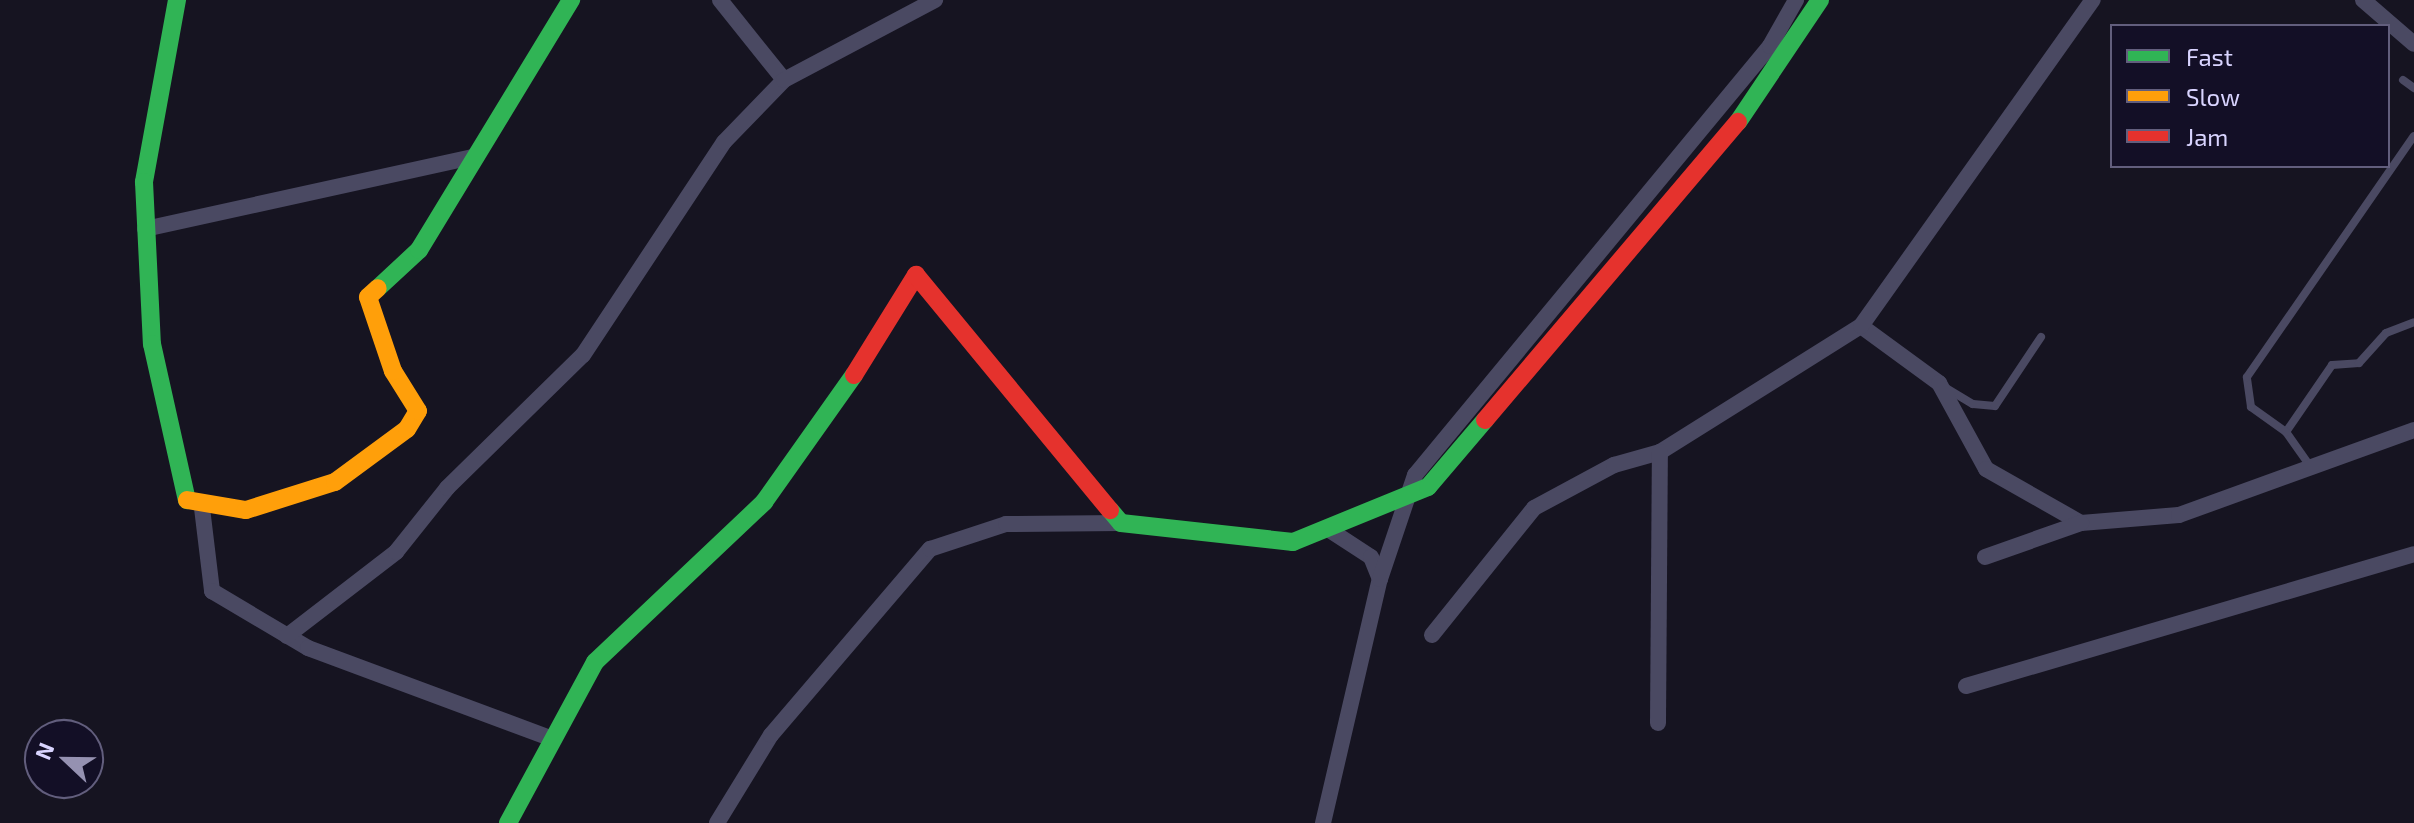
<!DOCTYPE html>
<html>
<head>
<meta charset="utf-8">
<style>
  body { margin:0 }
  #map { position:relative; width:2414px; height:823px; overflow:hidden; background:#161421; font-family:"Exo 2",sans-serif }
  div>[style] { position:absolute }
  .lane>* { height:8px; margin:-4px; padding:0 4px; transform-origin:4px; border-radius:4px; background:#4a4962 }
  .street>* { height:16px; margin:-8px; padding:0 8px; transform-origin:8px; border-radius:8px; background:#4a4962 }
  .fast>* { height:18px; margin:-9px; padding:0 9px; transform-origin:9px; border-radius:9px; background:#30b455 }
  .slow>* { height:18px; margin:-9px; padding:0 9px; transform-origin:9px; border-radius:9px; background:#ff9f0a }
  .jam>* { height:18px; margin:-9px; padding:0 9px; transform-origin:9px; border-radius:9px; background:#e5322d }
  span { translate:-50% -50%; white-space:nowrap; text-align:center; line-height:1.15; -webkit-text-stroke:6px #130f26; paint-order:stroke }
  .legend { position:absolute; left:2110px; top:24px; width:280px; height:144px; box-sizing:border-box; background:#130f26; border:2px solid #625e7d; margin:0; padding:10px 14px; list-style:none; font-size:24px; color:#d9d4ff }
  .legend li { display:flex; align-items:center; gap:16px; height:40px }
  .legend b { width:40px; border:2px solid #625e7d }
  .north { position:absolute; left:24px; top:719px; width:80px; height:80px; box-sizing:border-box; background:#130f26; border:2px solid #625e7d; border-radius:50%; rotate:292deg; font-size:22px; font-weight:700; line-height:32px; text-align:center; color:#d9d4ff }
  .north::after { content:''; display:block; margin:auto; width:28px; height:36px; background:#9591b1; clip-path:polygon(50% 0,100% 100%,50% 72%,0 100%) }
</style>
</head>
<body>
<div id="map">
  <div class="lane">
    <i style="left:2403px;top:80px;width:14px;rotate:36deg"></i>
    <i style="left:1946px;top:388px;width:31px;rotate:31deg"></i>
    <i style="left:1973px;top:404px;width:22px;rotate:5deg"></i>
    <i style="left:1995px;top:406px;width:83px;rotate:-56.3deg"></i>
    <i style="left:2286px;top:432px;width:81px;rotate:-55.5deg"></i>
    <i style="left:2332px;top:365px;width:27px;rotate:-4deg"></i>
    <i style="left:2359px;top:363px;width:40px;rotate:-48deg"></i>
    <i style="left:2386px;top:333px;width:30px;rotate:-21deg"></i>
    <i style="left:2310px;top:466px;width:42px;rotate:-125.2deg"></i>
    <i style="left:2286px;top:432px;width:43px;rotate:-144.5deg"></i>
    <i style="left:2251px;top:407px;width:30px;rotate:-98deg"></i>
    <i style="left:2247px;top:377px;width:293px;rotate:-55.3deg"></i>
  </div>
  <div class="street">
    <i style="left:720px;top:0;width:102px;rotate:51.3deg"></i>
    <i style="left:2363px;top:0;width:67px;rotate:40.8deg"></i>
    <i style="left:145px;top:229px;width:340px;rotate:-12.4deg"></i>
    <i style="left:1861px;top:326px;width:97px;rotate:36.2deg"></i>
    <i style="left:1939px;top:383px;width:98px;rotate:61.3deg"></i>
    <i style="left:1986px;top:469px;width:109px;rotate:29.6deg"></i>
    <i style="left:2081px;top:523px;width:98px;rotate:-4.7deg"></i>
    <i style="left:2179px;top:515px;width:250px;rotate:-19.9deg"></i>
    <i style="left:202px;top:508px;width:84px;rotate:83.1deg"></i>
    <i style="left:212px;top:591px;width:112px;rotate:30.7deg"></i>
    <i style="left:308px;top:648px;width:261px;rotate:20.4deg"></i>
    <i style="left:1328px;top:529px;width:51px;rotate:33.1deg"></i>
    <i style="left:1371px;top:557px;width:24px;rotate:68deg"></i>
    <i style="left:1985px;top:557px;width:102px;rotate:-19.5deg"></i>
    <i style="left:1432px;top:635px;width:163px;rotate:-51.2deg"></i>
    <i style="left:1534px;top:508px;width:91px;rotate:-28.3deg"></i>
    <i style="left:1614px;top:465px;width:48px;rotate:-15.8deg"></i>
    <i style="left:1660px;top:452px;width:237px;rotate:-32.1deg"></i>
    <i style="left:1861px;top:326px;width:400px;rotate:-54.6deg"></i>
    <i style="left:287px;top:636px;width:138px;rotate:-37.6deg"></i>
    <i style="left:396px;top:552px;width:82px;rotate:-51.4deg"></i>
    <i style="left:447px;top:488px;width:190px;rotate:-44.4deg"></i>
    <i style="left:583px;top:355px;width:255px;rotate:-56.5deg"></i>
    <i style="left:724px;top:142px;width:86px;rotate:-45.9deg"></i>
    <i style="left:784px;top:80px;width:171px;rotate:-27.9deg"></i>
    <i style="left:1966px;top:686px;width:467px;rotate:-16.4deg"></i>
    <i style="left:1658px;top:723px;width:271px;rotate:-89.6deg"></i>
    <i style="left:717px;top:823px;width:103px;rotate:-58.5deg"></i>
    <i style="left:771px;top:735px;width:245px;rotate:-49.5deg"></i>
    <i style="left:930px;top:549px;width:80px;rotate:-18.2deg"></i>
    <i style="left:1006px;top:524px;width:115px;rotate:-0.5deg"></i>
    <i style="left:1323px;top:823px;width:251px;rotate:-76.9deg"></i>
    <i style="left:1380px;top:579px;width:110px;rotate:-71.4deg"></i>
    <i style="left:1415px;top:475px;width:557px;rotate:-50.39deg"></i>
    <i style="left:1770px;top:46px;width:53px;rotate:-60.5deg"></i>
  </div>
  <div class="fast">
    <i style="left:177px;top:0;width:185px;rotate:100.3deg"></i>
    <i style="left:144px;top:182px;width:162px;rotate:87.2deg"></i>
    <i style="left:152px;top:344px;width:160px;rotate:77.4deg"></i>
    <i style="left:1738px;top:122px;width:147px;rotate:-56.1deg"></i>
    <i style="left:378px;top:288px;width:56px;rotate:-42.8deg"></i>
    <i style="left:419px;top:250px;width:293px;rotate:-58.7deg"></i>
    <i style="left:1110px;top:510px;width:17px;rotate:50deg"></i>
    <i style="left:1121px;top:523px;width:173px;rotate:6.3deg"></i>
    <i style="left:1293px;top:542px;width:146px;rotate:-22.2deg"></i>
    <i style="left:1428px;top:487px;width:88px;rotate:-49.6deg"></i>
    <i style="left:508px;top:823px;width:183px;rotate:-61.6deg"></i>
    <i style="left:595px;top:662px;width:233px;rotate:-43.4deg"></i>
    <i style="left:764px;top:502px;width:156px;rotate:-54.7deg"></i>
  </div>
  <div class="slow">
    <i style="left:187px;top:500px;width:60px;rotate:9.6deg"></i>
    <i style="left:246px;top:510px;width:93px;rotate:-17.5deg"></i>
    <i style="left:335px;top:482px;width:89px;rotate:-36.4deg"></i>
    <i style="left:407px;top:429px;width:21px;rotate:-59deg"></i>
    <i style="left:418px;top:411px;width:47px;rotate:-122deg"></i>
    <i style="left:393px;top:371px;width:78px;rotate:-108.7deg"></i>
    <i style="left:368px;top:297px;width:13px;rotate:-42deg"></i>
  </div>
  <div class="jam">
    <i style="left:854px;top:375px;width:118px;rotate:-58.2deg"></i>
    <i style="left:916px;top:275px;width:305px;rotate:50.5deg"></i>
    <i style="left:1485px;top:420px;width:391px;rotate:-49.7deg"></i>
  </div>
  <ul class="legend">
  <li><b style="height:10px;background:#30b455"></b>Fast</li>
  <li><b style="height:10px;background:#ff9f0a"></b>Slow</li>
  <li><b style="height:10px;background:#e5322d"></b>Jam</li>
  </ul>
  <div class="north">N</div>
</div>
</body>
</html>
